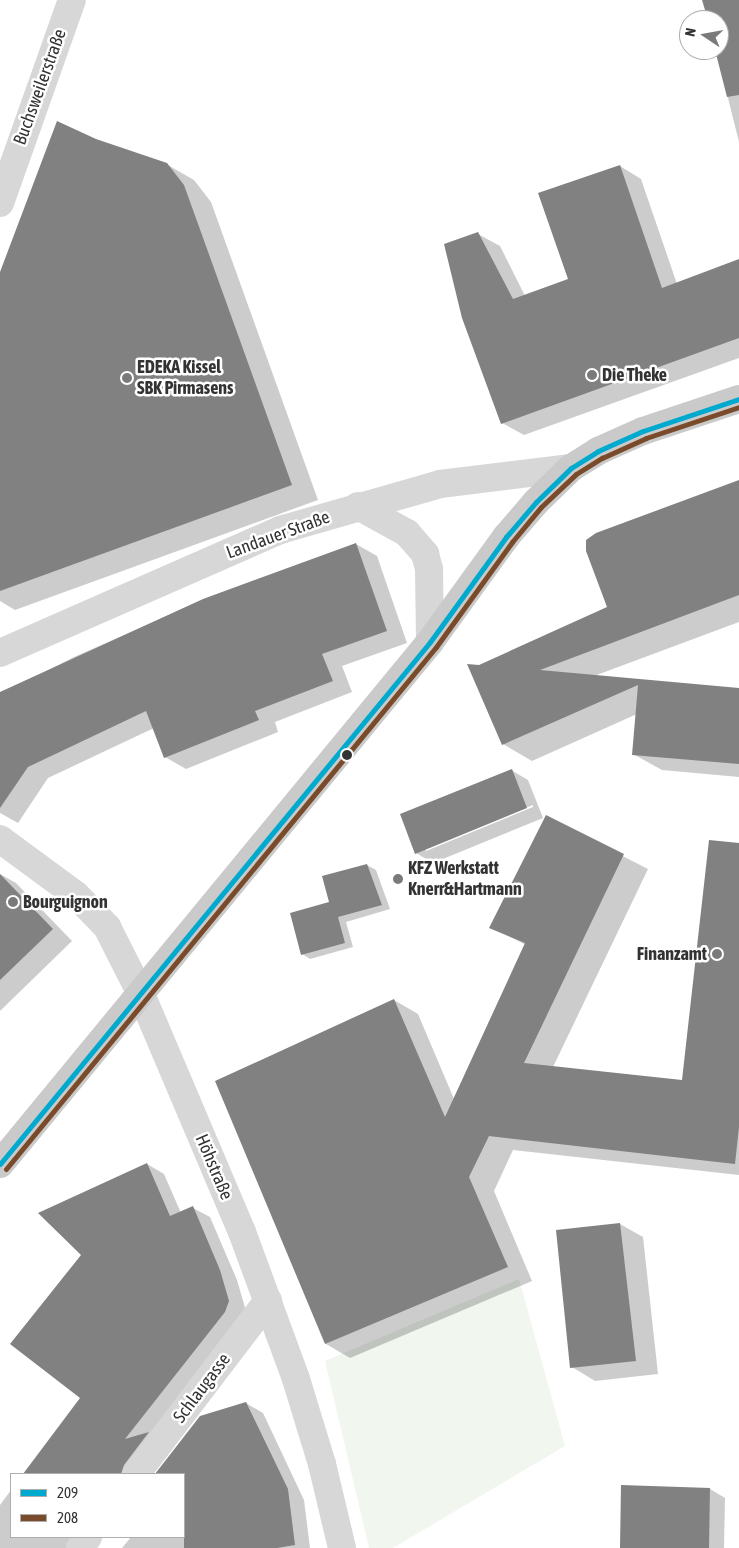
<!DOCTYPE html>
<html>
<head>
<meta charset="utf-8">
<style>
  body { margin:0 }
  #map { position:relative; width:739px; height:1548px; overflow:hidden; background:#fff; font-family:"Asap Condensed",sans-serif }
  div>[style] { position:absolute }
  .green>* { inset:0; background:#f1f6ee }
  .shadow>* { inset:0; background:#0003 }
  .building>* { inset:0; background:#818181 }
  .minor>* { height:28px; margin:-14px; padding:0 14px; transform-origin:14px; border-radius:14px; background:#d7d7d7 }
  .major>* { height:28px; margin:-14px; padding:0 14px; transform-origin:14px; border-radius:14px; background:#cacaca }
  .bus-1>* { height:5px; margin:-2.5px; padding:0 2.5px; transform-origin:2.5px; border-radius:2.5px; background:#00a9ce }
  .bus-2>* { height:5px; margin:-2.5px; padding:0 2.5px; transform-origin:2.5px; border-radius:2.5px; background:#7a4b2a }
  .dots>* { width:14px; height:14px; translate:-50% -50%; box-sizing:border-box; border:2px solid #fff; border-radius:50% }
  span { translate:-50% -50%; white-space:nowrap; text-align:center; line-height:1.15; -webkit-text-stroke:5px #fff; paint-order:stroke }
  .street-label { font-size:18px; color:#333 }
  .poi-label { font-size:18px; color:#333; font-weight:700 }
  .left { translate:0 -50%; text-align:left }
  .right { translate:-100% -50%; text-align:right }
  .legend { position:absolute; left:10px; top:1473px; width:175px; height:65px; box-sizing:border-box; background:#fff; border:1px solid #adadad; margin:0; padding:6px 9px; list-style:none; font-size:15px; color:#333 }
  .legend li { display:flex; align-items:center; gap:10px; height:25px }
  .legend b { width:25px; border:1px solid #adadad }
  .north { position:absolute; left:679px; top:10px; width:50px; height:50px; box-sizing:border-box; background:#fff; border:1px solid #adadad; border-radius:50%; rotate:282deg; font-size:14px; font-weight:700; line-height:20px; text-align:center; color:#333 }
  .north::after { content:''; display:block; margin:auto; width:18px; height:22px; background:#7a7a7a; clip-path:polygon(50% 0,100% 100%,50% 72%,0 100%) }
</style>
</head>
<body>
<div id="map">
  <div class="green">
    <i style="clip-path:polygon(519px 1279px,565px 1446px,393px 1548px,369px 1548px,325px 1361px)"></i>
  </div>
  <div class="shadow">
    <i style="clip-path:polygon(703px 0,739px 0,739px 142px,716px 50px,719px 50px,719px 20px,708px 20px)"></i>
    <i style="clip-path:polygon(96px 140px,166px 164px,194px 180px,211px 202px,318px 500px,15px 610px,0 601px,0 275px)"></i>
    <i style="clip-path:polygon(620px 166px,641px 179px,677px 284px,739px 260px,739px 358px,524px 435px,502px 423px,478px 234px,500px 246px,525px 296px,569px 280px)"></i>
    <i style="clip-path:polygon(739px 481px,739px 622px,594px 676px,739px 689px,739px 777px,662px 770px,633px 754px,637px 714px,532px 761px,503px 744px,479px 666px,609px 608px)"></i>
    <i style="clip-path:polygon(356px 544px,377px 556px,407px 643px,342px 666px,352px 692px,275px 722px,278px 732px,186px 769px,165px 757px,154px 728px,48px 778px,18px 823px,0 813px,0 695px,74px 657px,203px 600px)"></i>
    <i style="clip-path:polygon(evenodd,511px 770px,528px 780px,543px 818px,433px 863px,416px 853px,511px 770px,533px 805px,533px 807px,426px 851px,426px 848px,533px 805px)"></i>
    <i style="clip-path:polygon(546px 817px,648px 869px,553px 1067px,683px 1082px,739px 844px,739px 1175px,513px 1150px,494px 1191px,532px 1281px,350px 1358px,326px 1344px,394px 1000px,418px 1014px,454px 1099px,526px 945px,491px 927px)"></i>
    <i style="clip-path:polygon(367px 865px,376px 870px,390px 909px,346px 922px,353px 947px,310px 959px,302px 954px)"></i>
    <i style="clip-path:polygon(0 874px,16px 883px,72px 941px,0 1011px)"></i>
    <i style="clip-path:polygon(147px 1164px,164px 1174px,181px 1213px,193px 1208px,210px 1217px,237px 1280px,246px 1311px,140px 1474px,24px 1474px,82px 1398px,82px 1255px,40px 1213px)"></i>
    <i style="clip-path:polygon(620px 1224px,643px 1237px,658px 1374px,595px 1381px,572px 1367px)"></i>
    <i style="clip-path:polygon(246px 1403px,263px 1413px,304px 1500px,310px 1548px,122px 1548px,131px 1537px,184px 1537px,184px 1474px,155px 1474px,201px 1417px)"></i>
    <i style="clip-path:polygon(622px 1487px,710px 1489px,725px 1498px,724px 1548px,621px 1548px)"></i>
    <i style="clip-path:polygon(11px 1490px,11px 1537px,86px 1537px,77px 1548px,0 1548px,0 1505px)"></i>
  </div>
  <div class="building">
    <i style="clip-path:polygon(702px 0,739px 0,739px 95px,727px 97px,715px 50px,719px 50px,719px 20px,708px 20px)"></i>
    <i style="clip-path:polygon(57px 121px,96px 139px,167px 163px,184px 185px,292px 485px,0 591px,0 272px)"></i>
    <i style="clip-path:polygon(620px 165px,662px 288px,739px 259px,739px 338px,501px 424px,462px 318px,444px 244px,478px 232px,513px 299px,568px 279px,538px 193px)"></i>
    <i style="clip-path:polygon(739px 480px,739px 595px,540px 670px,739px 688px,739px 764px,632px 755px,638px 685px,502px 745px,467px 664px,479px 665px,607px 607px,586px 551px,586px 540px,596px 533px)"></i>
    <i style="clip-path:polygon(356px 543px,387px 631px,322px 654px,333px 681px,255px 711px,259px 720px,164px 758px,146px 711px,28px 767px,0 808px,0 692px,203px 599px)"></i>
    <i style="clip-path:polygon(512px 769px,527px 808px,415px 854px,400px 814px)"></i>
    <i style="clip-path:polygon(546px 815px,624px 854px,524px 1063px,682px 1080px,709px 840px,739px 843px,739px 1127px,735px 1164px,489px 1136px,469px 1177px,508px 1267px,325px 1344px,215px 1081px,394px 999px,445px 1117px,525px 943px,489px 928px)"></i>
    <i style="clip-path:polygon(367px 864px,382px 905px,338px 917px,345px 943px,301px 955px,290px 913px,329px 902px,322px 876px)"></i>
    <i style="clip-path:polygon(0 874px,53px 929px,0 980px)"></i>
    <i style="clip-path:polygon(147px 1163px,170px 1216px,193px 1206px,220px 1270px,229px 1301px,225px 1312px,125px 1439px,149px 1432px,124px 1465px,121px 1474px,23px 1474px,80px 1398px,10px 1344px,81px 1255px,38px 1213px)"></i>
    <i style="clip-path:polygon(620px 1223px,636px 1361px,570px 1368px,556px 1230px)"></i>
    <i style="clip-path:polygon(246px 1402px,288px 1489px,295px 1545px,277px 1548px,184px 1548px,184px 1474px,155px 1474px,200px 1416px)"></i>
    <i style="clip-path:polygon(621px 1485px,710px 1488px,709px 1548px,620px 1548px)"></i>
  </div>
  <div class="minor">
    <i style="left:0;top:203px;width:215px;rotate:-70.5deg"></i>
    <i style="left:358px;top:506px;width:56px;rotate:28.9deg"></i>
    <i style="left:407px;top:533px;width:28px;rotate:49deg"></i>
    <i style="left:425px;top:554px;width:16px;rotate:75deg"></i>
    <i style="left:429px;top:569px;width:73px;rotate:89.2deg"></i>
    <i style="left:0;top:653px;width:306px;rotate:-23.7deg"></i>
    <i style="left:280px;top:530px;width:166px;rotate:-16deg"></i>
    <i style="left:440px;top:484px;width:132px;rotate:-7deg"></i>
    <i style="left:0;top:839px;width:94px;rotate:36.4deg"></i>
    <i style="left:76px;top:895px;width:45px;rotate:45.9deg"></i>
    <i style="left:107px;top:927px;width:75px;rotate:63.1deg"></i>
    <i style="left:141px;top:994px;width:259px;rotate:67deg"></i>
    <i style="left:242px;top:1232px;width:157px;rotate:69.8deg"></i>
    <i style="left:296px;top:1379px;width:89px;rotate:73deg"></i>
    <i style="left:322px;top:1464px;width:86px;rotate:76.6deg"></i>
    <i style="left:136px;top:1474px;width:218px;rotate:-52.7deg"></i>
    <i style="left:80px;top:1548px;width:14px;rotate:-54deg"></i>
  </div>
  <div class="major">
    <i style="left:0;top:1164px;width:676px;rotate:-50.52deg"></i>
    <i style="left:430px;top:642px;width:130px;rotate:-54.1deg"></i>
    <i style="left:506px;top:537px;width:46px;rotate:-49.4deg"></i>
    <i style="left:536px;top:502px;width:49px;rotate:-44.2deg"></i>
    <i style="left:571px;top:468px;width:32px;rotate:-32deg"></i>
    <i style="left:598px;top:451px;width:49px;rotate:-24deg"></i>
    <i style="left:643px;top:431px;width:101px;rotate:-18.4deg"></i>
  </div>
  <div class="bus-1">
    <i style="left:0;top:1164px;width:676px;rotate:-50.52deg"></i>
    <i style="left:430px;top:642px;width:130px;rotate:-54.1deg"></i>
    <i style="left:506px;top:537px;width:46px;rotate:-49.4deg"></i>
    <i style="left:536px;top:502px;width:49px;rotate:-44.2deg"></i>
    <i style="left:571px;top:468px;width:32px;rotate:-32deg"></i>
    <i style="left:598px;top:451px;width:49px;rotate:-24deg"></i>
    <i style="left:643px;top:431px;width:101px;rotate:-18.4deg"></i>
  </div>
  <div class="bus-2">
    <i style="left:6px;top:1169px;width:676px;rotate:-50.52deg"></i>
    <i style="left:436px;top:647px;width:130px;rotate:-54.1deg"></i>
    <i style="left:512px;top:542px;width:45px;rotate:-50.4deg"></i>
    <i style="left:541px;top:507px;width:48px;rotate:-43.3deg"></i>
    <i style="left:576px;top:474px;width:31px;rotate:-32deg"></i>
    <i style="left:602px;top:458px;width:48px;rotate:-24.4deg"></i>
    <i style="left:646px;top:438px;width:98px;rotate:-18.4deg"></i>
  </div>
  <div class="dots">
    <i style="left:592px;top:375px;background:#7a7a7a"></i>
    <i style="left:127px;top:378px;background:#7a7a7a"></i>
    <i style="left:347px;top:755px;background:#333"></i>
    <i style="left:398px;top:879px;background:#7a7a7a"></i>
    <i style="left:13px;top:902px;background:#7a7a7a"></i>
    <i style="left:717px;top:954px;background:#7a7a7a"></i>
  </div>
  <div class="street-label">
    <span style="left:40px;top:87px;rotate:-70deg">Buchsweilerstraße</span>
    <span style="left:278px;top:535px;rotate:-20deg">Landauer Straße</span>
    <span style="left:214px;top:1167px;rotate:67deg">Höhstraße</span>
    <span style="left:202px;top:1388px;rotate:-53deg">Schlaugasse</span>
  </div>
  <div class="poi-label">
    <span class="left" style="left:137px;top:378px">EDEKA Kissel<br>SBK Pirmasens</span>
    <span class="left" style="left:602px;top:375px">Die Theke</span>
    <span class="left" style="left:408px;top:879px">KFZ Werkstatt<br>Knerr&amp;Hartmann</span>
    <span class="left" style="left:23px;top:902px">Bourguignon</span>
    <span class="right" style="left:707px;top:954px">Finanzamt</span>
  </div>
  <ul class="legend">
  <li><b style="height:6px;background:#00a9ce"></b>209</li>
  <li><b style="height:6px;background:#7a4b2a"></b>208</li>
  </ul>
  <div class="north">N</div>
</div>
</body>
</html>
